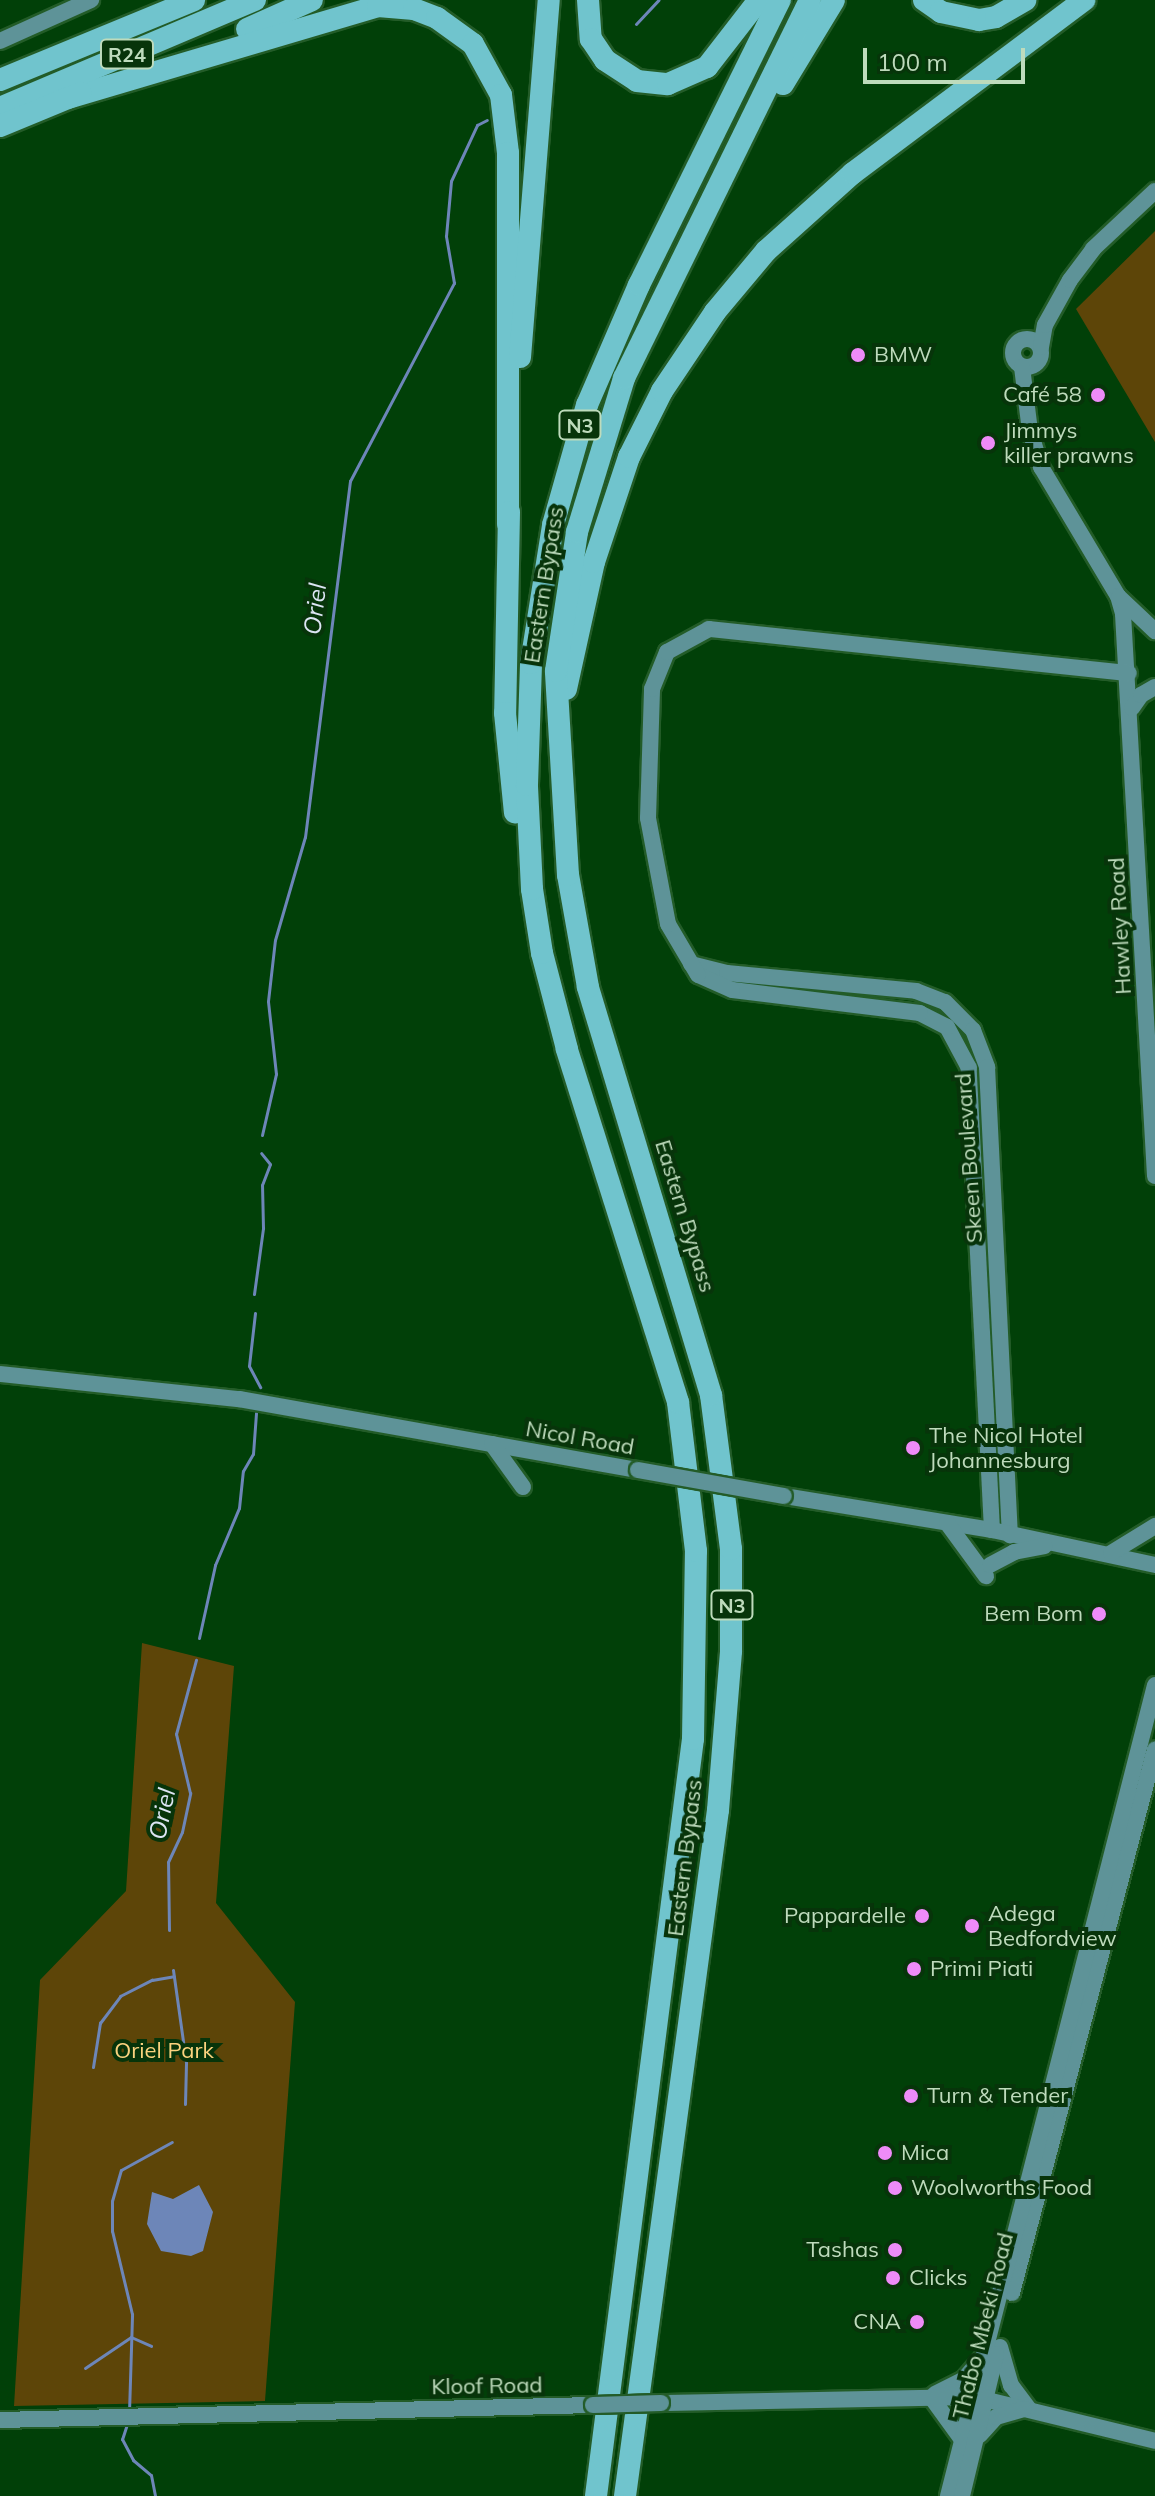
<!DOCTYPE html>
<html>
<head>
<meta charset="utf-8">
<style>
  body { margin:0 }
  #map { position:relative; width:1155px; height:2496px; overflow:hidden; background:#014008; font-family:Mulish,sans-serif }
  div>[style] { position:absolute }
  .green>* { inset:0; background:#5d4508 }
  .water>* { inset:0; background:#6d86b8 }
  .stream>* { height:3px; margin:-1.5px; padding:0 1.5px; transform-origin:1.5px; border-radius:1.5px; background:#6d86b8 }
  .roads { filter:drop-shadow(2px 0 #235c28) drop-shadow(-2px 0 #235c28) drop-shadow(0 2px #235c28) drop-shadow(0 -2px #235c28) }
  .secondary>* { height:16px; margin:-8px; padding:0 8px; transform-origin:8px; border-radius:8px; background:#5e9398 }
  .secondary>.ring { margin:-8px; padding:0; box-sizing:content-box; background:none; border:16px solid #5e9398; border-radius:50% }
  .highway>* { height:22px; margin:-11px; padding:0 11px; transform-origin:11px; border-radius:11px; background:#70c4cd }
  .bridges { filter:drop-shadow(2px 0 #235c28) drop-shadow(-2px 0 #235c28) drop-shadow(0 2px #235c28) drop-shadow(0 -2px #235c28) }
  .secondary-bridge>* { height:16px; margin:-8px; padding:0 8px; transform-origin:8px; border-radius:8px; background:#5e9398 }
  .dots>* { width:22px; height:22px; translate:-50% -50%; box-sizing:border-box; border:4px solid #07340a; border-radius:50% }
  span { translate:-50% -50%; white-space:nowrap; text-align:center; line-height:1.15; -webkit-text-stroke:8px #07340a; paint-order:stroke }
  .shield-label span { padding:2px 6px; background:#07340a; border:2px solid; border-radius:6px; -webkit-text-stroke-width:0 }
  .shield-label { font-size:20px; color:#bedbbc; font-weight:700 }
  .poi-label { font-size:22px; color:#bedbbc }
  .left { translate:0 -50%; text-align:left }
  .right { translate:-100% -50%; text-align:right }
  .street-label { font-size:22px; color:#bedbbc }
  .park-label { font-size:22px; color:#fbd27e }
  .water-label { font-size:24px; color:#dde5f4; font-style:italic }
  .scale { position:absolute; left:863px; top:48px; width:162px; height:36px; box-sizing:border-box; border:4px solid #bedbbc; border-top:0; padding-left:10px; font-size:24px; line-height:28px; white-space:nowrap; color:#bedbbc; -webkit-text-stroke:6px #07340a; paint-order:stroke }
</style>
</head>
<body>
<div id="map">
  <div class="green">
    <i style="clip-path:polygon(1155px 231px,1155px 442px,1076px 309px)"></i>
    <i style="clip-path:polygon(142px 1643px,234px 1666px,216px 1903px,295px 2002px,265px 2401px,14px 2406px,40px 1980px,126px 1891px)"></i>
  </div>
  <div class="water">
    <i style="clip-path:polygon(199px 2185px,213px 2212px,203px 2251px,191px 2256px,161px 2251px,147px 2224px,152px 2192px,173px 2199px)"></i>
  </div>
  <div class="stream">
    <i style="left:636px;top:24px;width:33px;rotate:-47deg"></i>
    <i style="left:262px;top:1135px;width:63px;rotate:-77.1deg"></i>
    <i style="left:276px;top:1074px;width:73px;rotate:-96.3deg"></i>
    <i style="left:268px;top:1001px;width:61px;rotate:-83.5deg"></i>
    <i style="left:275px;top:940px;width:107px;rotate:-73.8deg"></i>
    <i style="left:305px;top:837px;width:359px;rotate:-82.8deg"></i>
    <i style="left:350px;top:481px;width:224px;rotate:-62.3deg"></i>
    <i style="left:454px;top:283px;width:48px;rotate:-99.7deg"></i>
    <i style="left:446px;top:236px;width:55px;rotate:-84.8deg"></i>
    <i style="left:451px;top:181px;width:62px;rotate:-65.1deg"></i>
    <i style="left:477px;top:125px;width:11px;rotate:-27deg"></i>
    <i style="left:254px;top:1294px;width:67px;rotate:-82.2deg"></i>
    <i style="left:263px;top:1228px;width:43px;rotate:-91.3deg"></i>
    <i style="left:262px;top:1185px;width:22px;rotate:-69deg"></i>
    <i style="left:270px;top:1164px;width:14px;rotate:-129deg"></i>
    <i style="left:255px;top:1313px;width:53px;rotate:96.5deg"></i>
    <i style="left:249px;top:1366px;width:24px;rotate:62deg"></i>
    <i style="left:199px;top:1638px;width:75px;rotate:-77.6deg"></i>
    <i style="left:215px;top:1565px;width:62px;rotate:-67.2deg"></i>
    <i style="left:239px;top:1508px;width:37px;rotate:-84deg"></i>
    <i style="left:243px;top:1471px;width:20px;rotate:-60deg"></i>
    <i style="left:253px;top:1454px;width:41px;rotate:-85.8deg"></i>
    <i style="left:169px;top:1930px;width:68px;rotate:-90.8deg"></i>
    <i style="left:168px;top:1862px;width:33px;rotate:-65deg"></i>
    <i style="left:182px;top:1832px;width:40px;rotate:-78deg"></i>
    <i style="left:190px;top:1793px;width:61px;rotate:-103.3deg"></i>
    <i style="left:176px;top:1734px;width:77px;rotate:-74.9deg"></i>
    <i style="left:173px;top:1970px;width:94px;rotate:82deg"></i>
    <i style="left:186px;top:2063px;width:41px;rotate:91.4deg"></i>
    <i style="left:93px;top:2067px;width:45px;rotate:-81deg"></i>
    <i style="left:100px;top:2023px;width:34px;rotate:-53deg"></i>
    <i style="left:120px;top:1996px;width:36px;rotate:-27deg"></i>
    <i style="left:152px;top:1980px;width:22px;rotate:-10deg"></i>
    <i style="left:85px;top:2368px;width:55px;rotate:-34deg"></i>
    <i style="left:131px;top:2337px;width:22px;rotate:24deg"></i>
    <i style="left:129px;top:2412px;width:98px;rotate:-88.2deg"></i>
    <i style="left:132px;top:2314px;width:85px;rotate:-103.5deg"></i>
    <i style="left:112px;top:2231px;width:30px;rotate:-90deg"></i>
    <i style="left:112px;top:2201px;width:32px;rotate:-74deg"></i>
    <i style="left:121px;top:2170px;width:58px;rotate:-28.8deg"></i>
    <i style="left:127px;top:2424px;width:16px;rotate:108deg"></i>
    <i style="left:122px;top:2439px;width:24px;rotate:62deg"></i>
    <i style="left:133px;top:2460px;width:23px;rotate:40deg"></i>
    <i style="left:151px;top:2475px;width:21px;rotate:79deg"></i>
  </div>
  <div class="roads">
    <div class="secondary">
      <i style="left:0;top:41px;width:100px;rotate:-24.3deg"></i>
      <i class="ring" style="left:1013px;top:339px;width:12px;height:12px"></i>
      <i style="left:1041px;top:347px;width:22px;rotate:-80deg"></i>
      <i style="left:1045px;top:325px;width:51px;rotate:-60.9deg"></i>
      <i style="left:1070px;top:280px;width:39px;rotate:-53deg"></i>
      <i style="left:1093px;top:249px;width:85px;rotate:-43.1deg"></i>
      <i style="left:1022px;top:367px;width:64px;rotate:82.9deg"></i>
      <i style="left:1030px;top:431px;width:38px;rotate:73deg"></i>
      <i style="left:1041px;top:467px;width:150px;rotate:59.2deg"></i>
      <i style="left:1118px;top:596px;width:19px;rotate:74deg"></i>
      <i style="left:1123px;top:614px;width:563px;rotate:86.74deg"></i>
      <i style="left:1119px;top:597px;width:50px;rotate:43.4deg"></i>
      <i style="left:1132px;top:708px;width:16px;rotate:-55deg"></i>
      <i style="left:1141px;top:695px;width:16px;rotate:-30deg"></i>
      <i style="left:691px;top:964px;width:37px;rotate:14deg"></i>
      <i style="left:727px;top:973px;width:190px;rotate:5.4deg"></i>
      <i style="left:916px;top:991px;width:31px;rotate:21deg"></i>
      <i style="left:945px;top:1002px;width:40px;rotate:45deg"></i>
      <i style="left:973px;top:1030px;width:40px;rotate:69deg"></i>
      <i style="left:987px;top:1067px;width:469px;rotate:87.2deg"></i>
      <i style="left:0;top:1374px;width:240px;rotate:6deg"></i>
      <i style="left:239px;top:1399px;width:405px;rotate:10.1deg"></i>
      <i style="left:492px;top:1444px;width:53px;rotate:54.2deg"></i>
      <i style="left:784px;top:1496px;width:211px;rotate:9.3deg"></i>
      <i style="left:992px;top:1530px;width:167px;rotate:12.1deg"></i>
      <i style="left:947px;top:1523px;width:66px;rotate:53.7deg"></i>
      <i style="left:992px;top:1530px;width:463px;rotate:-92.9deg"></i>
      <i style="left:969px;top:1068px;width:47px;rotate:-118.2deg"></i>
      <i style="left:947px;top:1027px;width:30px;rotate:-153deg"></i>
      <i style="left:920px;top:1013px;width:189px;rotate:-173deg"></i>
      <i style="left:732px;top:990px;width:37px;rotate:-156deg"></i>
      <i style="left:698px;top:975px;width:59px;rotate:-120.5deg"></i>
      <i style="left:668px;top:924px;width:108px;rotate:-100.7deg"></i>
      <i style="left:648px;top:818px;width:129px;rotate:-88.2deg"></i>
      <i style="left:652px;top:689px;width:40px;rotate:-68deg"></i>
      <i style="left:667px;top:652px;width:48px;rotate:-28.7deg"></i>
      <i style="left:709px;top:629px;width:422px;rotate:6deg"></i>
      <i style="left:1111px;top:1553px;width:52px;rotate:-31.5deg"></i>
      <i style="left:990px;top:1565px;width:27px;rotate:-28deg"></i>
      <i style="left:1014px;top:1552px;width:31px;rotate:-11deg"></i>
      <i style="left:1012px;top:2293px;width:562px;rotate:-75.25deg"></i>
      <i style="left:1000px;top:2347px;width:40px;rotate:74deg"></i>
      <i style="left:1011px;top:2385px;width:30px;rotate:53deg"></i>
      <i style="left:935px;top:2394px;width:33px;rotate:-27deg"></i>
      <i style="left:964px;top:2379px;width:28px;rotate:-49deg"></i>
      <i style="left:931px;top:2397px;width:54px;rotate:54deg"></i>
      <i style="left:661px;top:2403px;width:314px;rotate:-1.1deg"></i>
      <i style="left:975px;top:2397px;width:185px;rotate:13.7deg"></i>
      <i style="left:0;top:2420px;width:593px;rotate:-1.45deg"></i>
      <i style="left:980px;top:2435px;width:24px;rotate:-48deg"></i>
      <i style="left:996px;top:2417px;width:29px;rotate:-16deg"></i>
      <i style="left:948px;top:2496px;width:837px;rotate:-75.68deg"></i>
      <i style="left:962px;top:2496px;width:146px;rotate:-76.5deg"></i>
    </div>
    <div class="highway">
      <i style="left:588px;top:0;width:39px;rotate:86deg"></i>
      <i style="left:591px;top:39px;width:25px;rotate:56deg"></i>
      <i style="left:605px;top:60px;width:38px;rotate:33deg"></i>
      <i style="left:637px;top:81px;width:31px;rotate:6deg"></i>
      <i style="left:668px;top:84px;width:43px;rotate:-23.6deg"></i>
      <i style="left:707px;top:67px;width:85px;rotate:-52.2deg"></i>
      <i style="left:924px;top:0;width:21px;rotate:35deg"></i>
      <i style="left:941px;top:12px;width:39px;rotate:12deg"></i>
      <i style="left:979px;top:20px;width:17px;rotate:-10deg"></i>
      <i style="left:996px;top:17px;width:34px;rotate:-30deg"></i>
      <i style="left:247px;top:29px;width:71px;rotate:-24deg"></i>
      <i style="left:0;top:80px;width:210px;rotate:-22.4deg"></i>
      <i style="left:783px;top:84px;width:98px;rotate:-58.7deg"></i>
      <i style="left:68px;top:98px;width:323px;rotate:-16.5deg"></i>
      <i style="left:378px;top:6px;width:36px;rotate:5deg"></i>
      <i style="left:414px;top:9px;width:25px;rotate:21deg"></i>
      <i style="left:437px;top:18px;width:44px;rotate:35.8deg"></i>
      <i style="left:473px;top:44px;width:58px;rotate:61.2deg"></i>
      <i style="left:501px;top:95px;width:58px;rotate:83.1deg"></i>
      <i style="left:508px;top:153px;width:371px;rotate:90deg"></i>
      <i style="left:0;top:108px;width:277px;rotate:-23deg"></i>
      <i style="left:0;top:126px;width:87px;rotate:-22.4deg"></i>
      <i style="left:520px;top:357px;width:358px;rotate:-85.4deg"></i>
      <i style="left:509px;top:512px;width:201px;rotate:91.1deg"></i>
      <i style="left:505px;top:713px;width:100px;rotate:84.3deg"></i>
      <i style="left:566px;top:689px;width:130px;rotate:-77.6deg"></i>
      <i style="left:594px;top:562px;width:111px;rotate:-71.6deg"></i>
      <i style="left:629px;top:457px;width:74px;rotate:-63.4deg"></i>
      <i style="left:662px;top:391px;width:95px;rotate:-56.1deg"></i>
      <i style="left:715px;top:312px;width:80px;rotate:-50.1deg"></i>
      <i style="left:766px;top:251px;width:117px;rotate:-41.9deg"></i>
      <i style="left:853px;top:173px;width:289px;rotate:-36.8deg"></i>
      <i style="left:596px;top:2496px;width:763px;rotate:-82.7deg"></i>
      <i style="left:693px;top:1739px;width:188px;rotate:-89.1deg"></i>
      <i style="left:696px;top:1551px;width:150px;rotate:-96.9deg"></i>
      <i style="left:678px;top:1402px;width:370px;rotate:-107.5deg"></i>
      <i style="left:567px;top:1049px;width:99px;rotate:-104.6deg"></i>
      <i style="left:542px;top:953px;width:65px;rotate:-98.9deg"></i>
      <i style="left:532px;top:889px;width:104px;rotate:-92.8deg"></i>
      <i style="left:527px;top:785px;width:122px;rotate:-88.1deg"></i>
      <i style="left:531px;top:663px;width:140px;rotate:-80.9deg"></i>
      <i style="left:553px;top:525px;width:125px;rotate:-74.2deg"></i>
      <i style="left:587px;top:405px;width:131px;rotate:-66.6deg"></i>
      <i style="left:639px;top:285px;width:318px;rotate:-63.7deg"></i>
      <i style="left:625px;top:2496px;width:692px;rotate:-82.28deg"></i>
      <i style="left:718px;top:1810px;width:160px;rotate:-85.3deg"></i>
      <i style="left:731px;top:1651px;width:102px;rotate:-90deg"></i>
      <i style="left:731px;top:1549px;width:155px;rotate:-97.4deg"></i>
      <i style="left:711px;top:1395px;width:426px;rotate:-106.8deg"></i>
      <i style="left:588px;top:987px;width:114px;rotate:-100.1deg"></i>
      <i style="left:568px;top:875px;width:204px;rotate:-93.4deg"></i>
      <i style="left:556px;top:671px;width:141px;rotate:-81.4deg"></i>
      <i style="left:577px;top:532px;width:161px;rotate:-73deg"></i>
      <i style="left:624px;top:378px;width:421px;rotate:-63.8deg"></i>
    </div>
  </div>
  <div class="bridges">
    <div class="secondary-bridge">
      <i style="left:638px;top:1470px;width:148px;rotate:10.1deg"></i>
      <i style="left:593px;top:2405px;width:68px;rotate:-1.7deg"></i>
    </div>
  </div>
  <div class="dots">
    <i style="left:858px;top:355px;background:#ee8bf8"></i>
    <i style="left:1098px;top:395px;background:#ee8bf8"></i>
    <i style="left:988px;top:443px;background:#ee8bf8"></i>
    <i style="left:913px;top:1448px;background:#ee8bf8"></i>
    <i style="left:1099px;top:1614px;background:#ee8bf8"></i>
    <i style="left:922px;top:1916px;background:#ee8bf8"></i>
    <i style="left:972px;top:1926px;background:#ee8bf8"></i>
    <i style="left:914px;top:1969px;background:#ee8bf8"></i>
    <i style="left:911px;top:2096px;background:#ee8bf8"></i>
    <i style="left:885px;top:2153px;background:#ee8bf8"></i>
    <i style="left:895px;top:2188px;background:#ee8bf8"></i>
    <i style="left:895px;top:2250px;background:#ee8bf8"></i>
    <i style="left:893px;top:2278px;background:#ee8bf8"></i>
    <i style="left:917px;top:2322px;background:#ee8bf8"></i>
  </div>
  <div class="shield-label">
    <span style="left:127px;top:54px">R24</span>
    <span style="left:580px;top:425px">N3</span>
    <span style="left:732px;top:1605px">N3</span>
  </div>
  <div class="poi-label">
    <span class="left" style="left:874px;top:355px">BMW</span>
    <span class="right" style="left:1082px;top:395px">Café 58</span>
    <span class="left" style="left:1004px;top:443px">Jimmys<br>killer prawns</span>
    <span class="left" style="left:929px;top:1448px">The Nicol Hotel<br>Johannesburg</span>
    <span class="right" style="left:1083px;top:1614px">Bem Bom</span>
    <span class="left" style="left:988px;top:1926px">Adega<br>Bedfordview</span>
    <span class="right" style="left:906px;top:1916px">Pappardelle</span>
    <span class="left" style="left:930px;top:1969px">Primi Piati</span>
    <span class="left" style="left:927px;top:2096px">Turn &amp; Tender</span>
    <span class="left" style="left:901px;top:2153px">Mica</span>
    <span class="left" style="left:911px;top:2188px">Woolworths Food</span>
    <span class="right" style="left:879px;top:2250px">Tashas</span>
    <span class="left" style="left:909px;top:2278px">Clicks</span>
    <span class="right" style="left:901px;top:2322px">CNA</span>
  </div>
  <div class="street-label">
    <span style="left:544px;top:585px;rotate:-81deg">Eastern Bypass</span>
    <span style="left:1120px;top:926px;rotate:-93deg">Hawley Road</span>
    <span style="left:969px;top:1158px;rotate:-94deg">Skeen Boulevard</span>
    <span style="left:685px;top:1216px;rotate:73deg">Eastern Bypass</span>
    <span style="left:580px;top:1438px;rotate:10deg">Nicol Road</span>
    <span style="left:685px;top:1858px;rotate:-83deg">Eastern Bypass</span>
    <span style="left:983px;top:2326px;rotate:-76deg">Thabo Mbeki Road</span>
    <span style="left:487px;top:2386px;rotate:-1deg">Kloof Road</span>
  </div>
  <div class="park-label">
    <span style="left:164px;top:2051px">Oriel Park</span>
  </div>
  <div class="water-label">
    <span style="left:315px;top:609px;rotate:-83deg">Oriel</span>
    <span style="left:162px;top:1814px;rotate:-78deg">Oriel</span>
  </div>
  <div class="scale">100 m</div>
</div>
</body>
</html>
